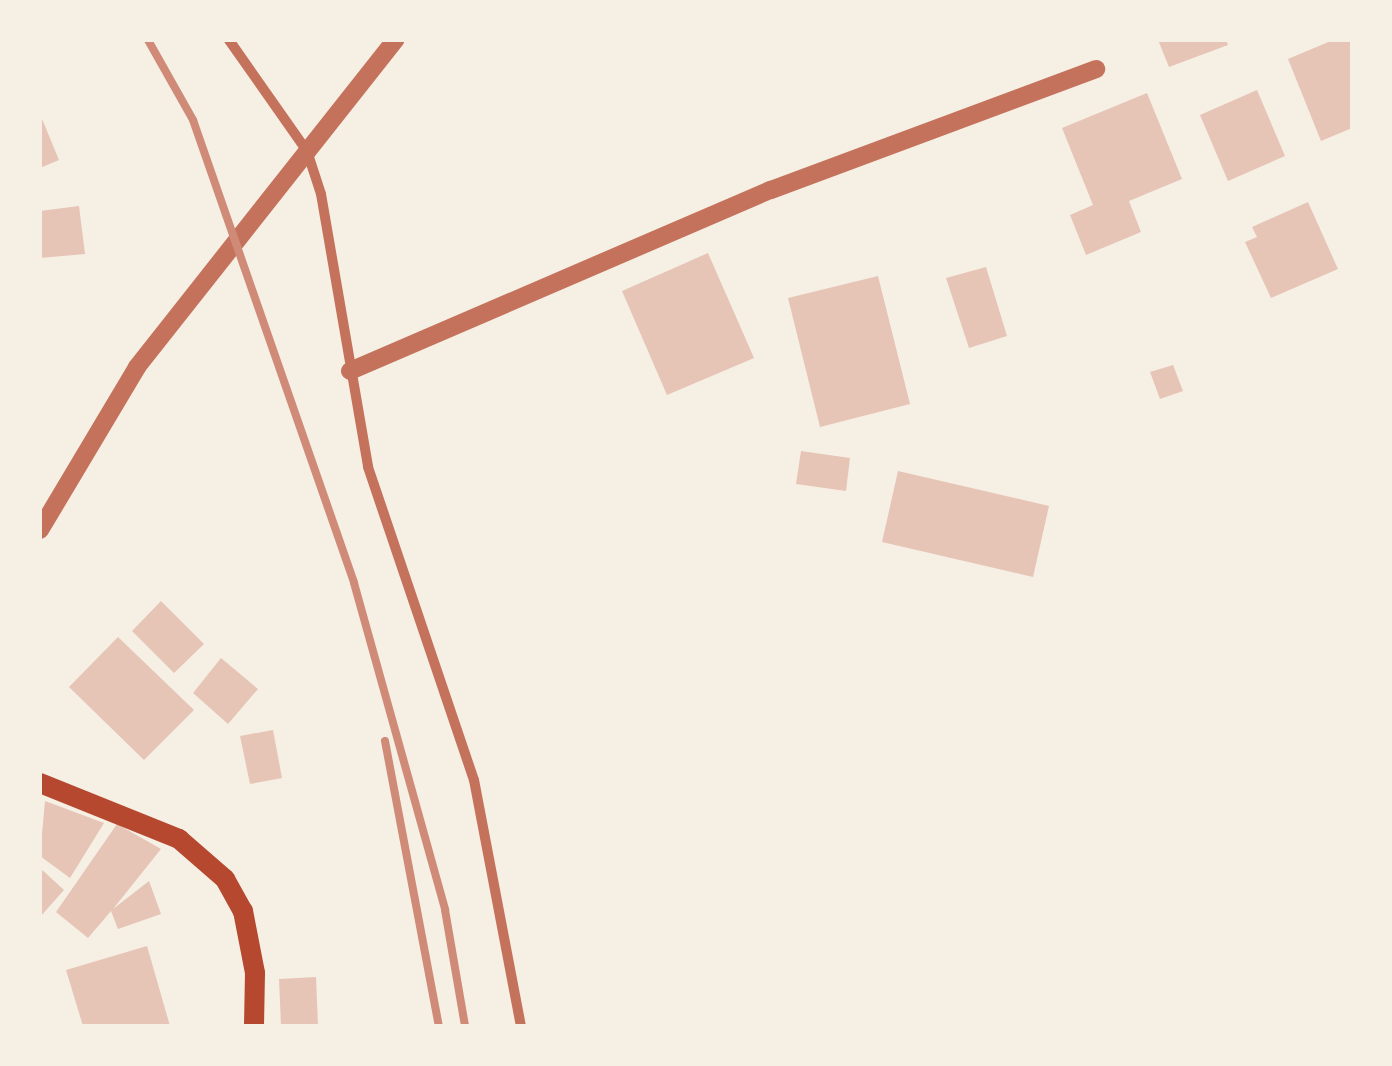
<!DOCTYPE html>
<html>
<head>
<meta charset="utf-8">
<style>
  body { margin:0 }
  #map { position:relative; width:1392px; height:1066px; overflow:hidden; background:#f6efe4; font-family:Overpass,sans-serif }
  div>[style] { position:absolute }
  .building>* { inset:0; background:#e6c5b7 }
  .minor>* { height:10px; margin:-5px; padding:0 5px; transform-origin:5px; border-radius:5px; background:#c5725c }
  .tertiary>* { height:18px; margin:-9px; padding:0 9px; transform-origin:9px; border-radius:9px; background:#c5725c }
  .secondary>* { height:20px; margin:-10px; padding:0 10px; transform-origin:10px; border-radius:10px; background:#b5482f }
  .rail>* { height:8px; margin:-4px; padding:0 4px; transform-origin:4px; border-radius:4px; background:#cf8b77 }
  span { translate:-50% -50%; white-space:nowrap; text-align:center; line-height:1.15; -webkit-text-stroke:8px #f6efe4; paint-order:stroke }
  .frame { position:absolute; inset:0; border:42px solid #f6efe4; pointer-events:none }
</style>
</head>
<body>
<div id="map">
  <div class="building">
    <i style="clip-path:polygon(1158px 40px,1226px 40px,1228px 45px,1169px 67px)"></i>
    <i style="clip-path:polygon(1333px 40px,1352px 40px,1352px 128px,1321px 141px,1288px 59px)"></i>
    <i style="clip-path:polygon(1257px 90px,1285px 156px,1228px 181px,1200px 115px)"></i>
    <i style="clip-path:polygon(1147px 93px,1182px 179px,1129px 201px,1141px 232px,1086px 255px,1070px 215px,1093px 205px,1062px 128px)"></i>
    <i style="clip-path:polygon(40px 114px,59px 160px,40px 168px)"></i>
    <i style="clip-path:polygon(1308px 202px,1338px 269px,1271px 298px,1245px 242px,1257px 237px,1252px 227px)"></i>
    <i style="clip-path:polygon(79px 206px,85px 254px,40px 258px,40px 211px)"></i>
    <i style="clip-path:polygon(708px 253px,754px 358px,667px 395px,622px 291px)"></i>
    <i style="clip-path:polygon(986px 267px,1007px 336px,969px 348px,946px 278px)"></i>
    <i style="clip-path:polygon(878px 276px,910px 404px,820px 427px,788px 298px)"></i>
    <i style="clip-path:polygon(1173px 365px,1183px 391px,1160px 399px,1150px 372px)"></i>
    <i style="clip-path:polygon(801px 451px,850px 458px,846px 491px,796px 484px)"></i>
    <i style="clip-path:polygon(898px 471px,1049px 506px,1033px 577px,882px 542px)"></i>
    <i style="clip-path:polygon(161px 601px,204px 644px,174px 673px,132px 631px)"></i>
    <i style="clip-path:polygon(118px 637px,194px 710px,144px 760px,69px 687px)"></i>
    <i style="clip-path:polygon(221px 658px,258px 689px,228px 724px,193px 693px)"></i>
    <i style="clip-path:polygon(273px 730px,282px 778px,250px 784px,240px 736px)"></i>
    <i style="clip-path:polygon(45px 801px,104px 823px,70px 878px,40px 856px)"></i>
    <i style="clip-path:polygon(117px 824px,161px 849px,113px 909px,149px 881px,161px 914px,118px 929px,111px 911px,88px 938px,56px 912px)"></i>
    <i style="clip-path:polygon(40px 868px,64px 890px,40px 917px)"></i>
    <i style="clip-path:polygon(147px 946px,170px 1026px,83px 1026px,66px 970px)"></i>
    <i style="clip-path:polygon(316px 977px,318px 1026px,281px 1026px,279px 979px)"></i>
  </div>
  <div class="minor">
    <i style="left:229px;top:40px;width:136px;rotate:54.9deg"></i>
    <i style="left:307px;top:151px;width:45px;rotate:72deg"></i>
    <i style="left:321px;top:194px;width:277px;rotate:80.2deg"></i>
    <i style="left:368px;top:467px;width:330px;rotate:71.3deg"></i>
    <i style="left:474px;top:780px;width:250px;rotate:79.2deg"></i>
  </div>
  <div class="tertiary">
    <i style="left:350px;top:371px;width:458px;rotate:-23.3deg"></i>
    <i style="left:771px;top:190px;width:347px;rotate:-20.4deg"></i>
    <i style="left:40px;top:530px;width:190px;rotate:-59.2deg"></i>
    <i style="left:137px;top:367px;width:417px;rotate:-51.7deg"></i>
  </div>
  <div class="secondary">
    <i style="left:40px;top:783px;width:150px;rotate:21.9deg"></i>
    <i style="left:179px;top:839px;width:61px;rotate:41deg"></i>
    <i style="left:225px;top:879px;width:37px;rotate:61deg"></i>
    <i style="left:243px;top:911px;width:63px;rotate:79deg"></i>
    <i style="left:255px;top:973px;width:53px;rotate:91.1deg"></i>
  </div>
  <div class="rail">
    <i style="left:148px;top:40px;width:92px;rotate:60.6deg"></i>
    <i style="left:193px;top:120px;width:490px;rotate:70.8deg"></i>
    <i style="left:354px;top:583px;width:339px;rotate:74.4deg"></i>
    <i style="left:445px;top:910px;width:118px;rotate:80.2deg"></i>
    <i style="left:385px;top:741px;width:290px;rotate:79.3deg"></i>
  </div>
  <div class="frame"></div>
</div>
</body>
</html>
